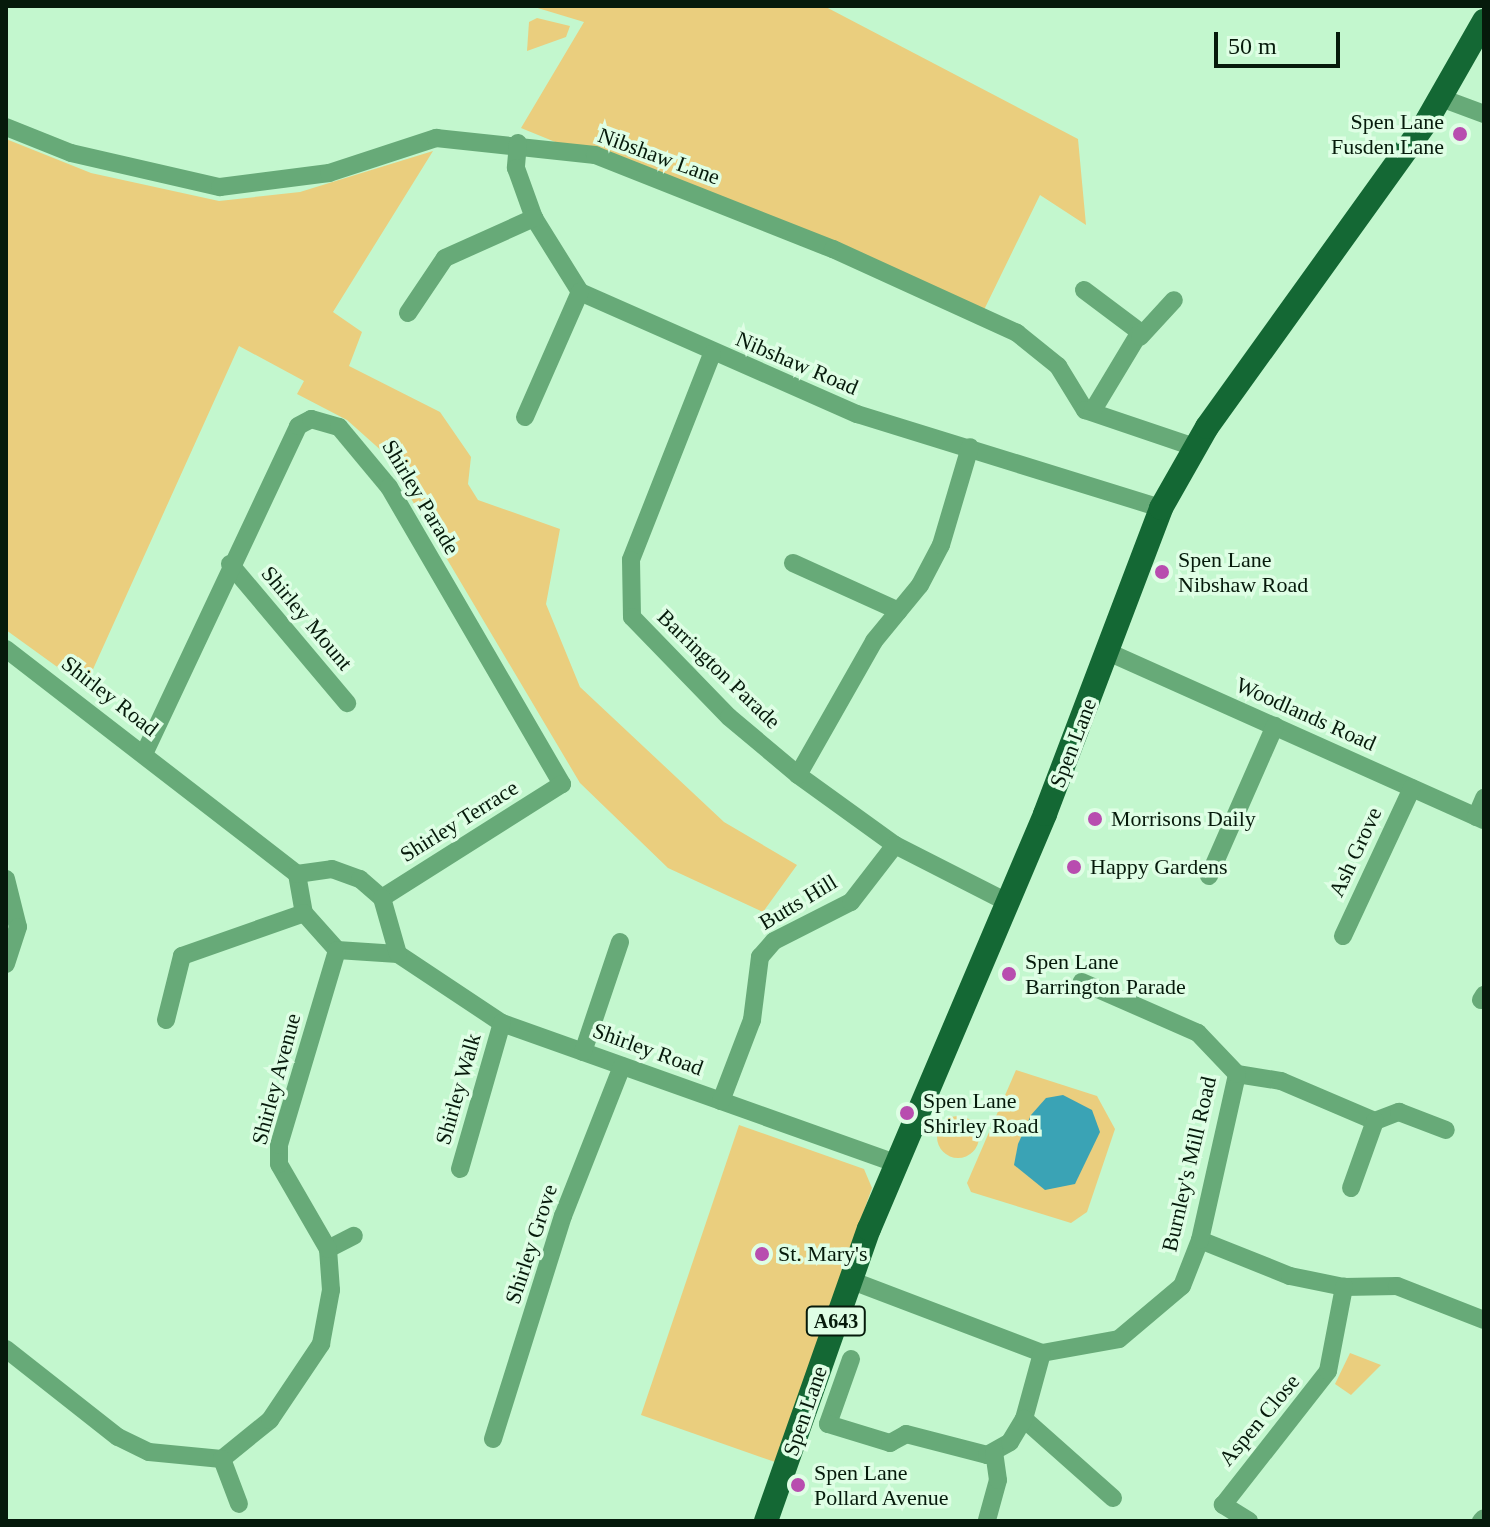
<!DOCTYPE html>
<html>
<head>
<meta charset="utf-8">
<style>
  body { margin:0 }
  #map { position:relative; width:1490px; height:1527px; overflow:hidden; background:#c3f7ce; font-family:"Times New Roman",serif }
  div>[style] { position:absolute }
  .green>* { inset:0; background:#eace7e }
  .round { border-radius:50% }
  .water>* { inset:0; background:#3aa3b5 }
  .street>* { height:18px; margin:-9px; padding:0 9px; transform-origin:9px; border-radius:9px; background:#67aa78 }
  .primary>* { height:24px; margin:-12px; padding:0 12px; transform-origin:12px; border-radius:12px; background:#146834 }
  .dots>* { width:22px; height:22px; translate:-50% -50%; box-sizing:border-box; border:4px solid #dffee5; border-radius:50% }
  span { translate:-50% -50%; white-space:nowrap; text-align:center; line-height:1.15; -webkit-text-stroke:7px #dffee5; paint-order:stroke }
  .shield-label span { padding:2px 6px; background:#dffee5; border:2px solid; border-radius:6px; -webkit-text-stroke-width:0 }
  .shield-label { font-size:20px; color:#061a0b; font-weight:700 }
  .poi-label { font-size:22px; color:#061a0b }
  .right { translate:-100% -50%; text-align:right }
  .left { translate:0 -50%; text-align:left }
  .street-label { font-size:22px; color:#061a0b }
  .frame { position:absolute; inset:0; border:8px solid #061a0b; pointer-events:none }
  .scale { position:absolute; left:1214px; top:32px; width:126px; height:36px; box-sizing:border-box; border:4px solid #061a0b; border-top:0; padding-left:10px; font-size:24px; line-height:28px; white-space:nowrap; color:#061a0b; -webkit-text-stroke:6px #dffee5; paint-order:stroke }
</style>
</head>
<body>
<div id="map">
  <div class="green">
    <i style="clip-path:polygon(531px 6px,824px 6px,1078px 139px,1086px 225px,1040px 195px,981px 316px,521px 128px,584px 22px)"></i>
    <i style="clip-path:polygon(537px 18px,570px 26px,566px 37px,527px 51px,529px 22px)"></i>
    <i style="clip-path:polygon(6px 139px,91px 173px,219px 201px,300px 192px,433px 151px,333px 312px,362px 332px,349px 366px,440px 412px,471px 457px,468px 484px,478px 500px,560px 529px,546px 604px,580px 687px,724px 822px,797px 865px,763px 912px,668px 868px,580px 783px,384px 453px,347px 420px,297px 394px,304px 381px,239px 346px,85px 687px,6px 630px)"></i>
    <i style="clip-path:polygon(1016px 1070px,1097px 1096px,1115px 1129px,1087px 1212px,1071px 1223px,971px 1192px,967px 1183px)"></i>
    <i class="round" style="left:937px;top:1116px;width:42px;height:42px"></i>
    <i style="clip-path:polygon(739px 1125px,864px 1169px,872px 1188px,775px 1462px,641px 1415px)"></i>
    <i style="clip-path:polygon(1350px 1353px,1381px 1365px,1351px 1395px,1335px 1384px)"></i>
  </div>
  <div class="water">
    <i style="clip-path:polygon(1063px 1095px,1092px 1110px,1100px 1132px,1075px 1184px,1045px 1190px,1014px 1165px,1018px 1144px,1031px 1115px,1046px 1098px)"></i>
  </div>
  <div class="street">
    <i style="left:1441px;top:98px;width:46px;rotate:20.4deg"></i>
    <i style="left:6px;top:127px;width:70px;rotate:21.8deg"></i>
    <i style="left:71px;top:153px;width:153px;rotate:12.9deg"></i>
    <i style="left:220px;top:187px;width:110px;rotate:-7.3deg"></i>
    <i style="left:329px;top:173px;width:113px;rotate:-18.1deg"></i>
    <i style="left:436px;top:138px;width:160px;rotate:6.1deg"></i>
    <i style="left:595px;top:155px;width:256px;rotate:21.6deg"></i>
    <i style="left:833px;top:249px;width:202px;rotate:24.5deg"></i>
    <i style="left:1017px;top:333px;width:53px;rotate:38.8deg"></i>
    <i style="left:1058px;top:366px;width:52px;rotate:58.5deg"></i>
    <i style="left:1085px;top:410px;width:115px;rotate:18.7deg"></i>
    <i style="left:518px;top:143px;width:25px;rotate:95deg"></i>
    <i style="left:516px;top:168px;width:53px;rotate:70.2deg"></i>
    <i style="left:534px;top:218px;width:87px;rotate:58.1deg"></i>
    <i style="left:580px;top:292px;width:303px;rotate:23.8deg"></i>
    <i style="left:857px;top:414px;width:318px;rotate:17.2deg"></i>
    <i style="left:1084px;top:290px;width:70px;rotate:36.9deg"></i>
    <i style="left:1140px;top:332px;width:93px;rotate:121deg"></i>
    <i style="left:408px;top:313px;width:66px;rotate:-56.1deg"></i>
    <i style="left:445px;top:258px;width:98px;rotate:-24.2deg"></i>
    <i style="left:1140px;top:337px;width:50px;rotate:-47.4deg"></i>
    <i style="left:712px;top:354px;width:221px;rotate:111.5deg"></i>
    <i style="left:631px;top:560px;width:57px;rotate:89deg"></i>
    <i style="left:632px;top:617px;width:139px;rotate:45.9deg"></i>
    <i style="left:729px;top:717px;width:90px;rotate:40deg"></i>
    <i style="left:798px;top:775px;width:120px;rotate:35.8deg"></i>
    <i style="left:895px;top:845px;width:128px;rotate:27deg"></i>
    <i style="left:525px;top:417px;width:137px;rotate:-66.3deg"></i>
    <i style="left:793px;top:563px;width:116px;rotate:24.4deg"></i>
    <i style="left:230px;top:564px;width:182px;rotate:49.9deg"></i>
    <i style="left:6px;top:649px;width:368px;rotate:37.7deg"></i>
    <i style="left:297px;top:874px;width:40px;rotate:80deg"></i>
    <i style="left:304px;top:913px;width:50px;rotate:48.3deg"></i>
    <i style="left:337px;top:950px;width:61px;rotate:3.8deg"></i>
    <i style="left:398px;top:954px;width:125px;rotate:33.6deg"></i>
    <i style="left:502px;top:1023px;width:418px;rotate:19.6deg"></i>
    <i style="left:1108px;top:652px;width:412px;rotate:24.1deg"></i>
    <i style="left:144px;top:754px;width:362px;rotate:-64.8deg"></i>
    <i style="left:298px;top:426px;width:15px;rotate:-28deg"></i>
    <i style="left:311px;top:419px;width:29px;rotate:16deg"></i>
    <i style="left:339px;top:427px;width:78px;rotate:50.2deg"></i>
    <i style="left:389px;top:487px;width:344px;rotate:59.8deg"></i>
    <i style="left:562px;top:784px;width:213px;rotate:147.7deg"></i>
    <i style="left:798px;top:775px;width:154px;rotate:-60.4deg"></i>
    <i style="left:874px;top:641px;width:72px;rotate:-50.6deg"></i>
    <i style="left:920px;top:585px;width:45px;rotate:-62.3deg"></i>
    <i style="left:941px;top:545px;width:102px;rotate:-73.5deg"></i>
    <i style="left:1476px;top:817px;width:21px;rotate:-67deg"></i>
    <i style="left:297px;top:874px;width:35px;rotate:-8deg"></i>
    <i style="left:332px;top:869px;width:30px;rotate:20deg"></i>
    <i style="left:360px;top:879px;width:29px;rotate:41deg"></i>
    <i style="left:382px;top:898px;width:58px;rotate:74.1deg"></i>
    <i style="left:1209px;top:876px;width:164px;rotate:-66.3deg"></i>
    <i style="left:6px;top:879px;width:49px;rotate:76deg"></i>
    <i style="left:18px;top:927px;width:39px;rotate:108deg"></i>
    <i style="left:1343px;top:936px;width:163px;rotate:-65deg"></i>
    <i style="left:1481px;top:1000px;width:6px;rotate:-59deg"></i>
    <i style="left:166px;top:1020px;width:66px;rotate:-76deg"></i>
    <i style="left:182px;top:956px;width:129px;rotate:-19.4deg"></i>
    <i style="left:583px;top:1052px;width:116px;rotate:-71.4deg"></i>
    <i style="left:1237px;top:1074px;width:45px;rotate:9deg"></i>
    <i style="left:1281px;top:1081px;width:102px;rotate:23.1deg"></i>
    <i style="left:1375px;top:1121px;width:26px;rotate:-21deg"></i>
    <i style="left:1399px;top:1112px;width:50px;rotate:21deg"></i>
    <i style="left:721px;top:1101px;width:87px;rotate:-69.1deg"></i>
    <i style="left:752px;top:1020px;width:64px;rotate:-82.8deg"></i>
    <i style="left:760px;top:957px;width:21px;rotate:-49deg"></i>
    <i style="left:774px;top:941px;width:86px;rotate:-26.9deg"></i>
    <i style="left:851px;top:902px;width:72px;rotate:-52.3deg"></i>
    <i style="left:460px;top:1169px;width:152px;rotate:-74deg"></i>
    <i style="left:1351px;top:1188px;width:71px;rotate:-70.3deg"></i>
    <i style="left:1200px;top:1240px;width:97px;rotate:21.8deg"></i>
    <i style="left:1290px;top:1276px;width:55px;rotate:11.5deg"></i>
    <i style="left:1344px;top:1287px;width:53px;rotate:-1.1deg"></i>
    <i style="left:1397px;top:1286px;width:93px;rotate:21.3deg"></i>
    <i style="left:328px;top:1249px;width:29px;rotate:-27deg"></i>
    <i style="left:850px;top:1280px;width:205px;rotate:20.8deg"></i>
    <i style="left:1042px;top:1353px;width:78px;rotate:-10.3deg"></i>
    <i style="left:1119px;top:1339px;width:82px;rotate:-40.1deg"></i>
    <i style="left:1182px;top:1286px;width:49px;rotate:-68.6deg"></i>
    <i style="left:1200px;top:1240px;width:170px;rotate:-77.4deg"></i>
    <i style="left:1237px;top:1074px;width:57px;rotate:-133.6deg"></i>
    <i style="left:1198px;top:1033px;width:127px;rotate:-156.3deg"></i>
    <i style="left:6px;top:1349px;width:142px;rotate:38.2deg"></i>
    <i style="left:118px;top:1437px;width:34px;rotate:26deg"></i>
    <i style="left:149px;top:1452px;width:73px;rotate:5.5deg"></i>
    <i style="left:222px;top:1459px;width:62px;rotate:-39.1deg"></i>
    <i style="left:270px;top:1420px;width:92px;rotate:-56.1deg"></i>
    <i style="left:321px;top:1344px;width:55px;rotate:-79.5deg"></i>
    <i style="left:331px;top:1290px;width:41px;rotate:-94.2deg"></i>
    <i style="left:328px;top:1249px;width:98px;rotate:-120deg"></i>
    <i style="left:279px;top:1164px;width:19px;rotate:-90deg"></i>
    <i style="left:279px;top:1145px;width:203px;rotate:-73.4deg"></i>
    <i style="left:1042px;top:1353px;width:68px;rotate:105.3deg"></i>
    <i style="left:1024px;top:1419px;width:119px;rotate:41.6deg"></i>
    <i style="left:851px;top:1359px;width:69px;rotate:109.5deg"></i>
    <i style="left:828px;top:1424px;width:65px;rotate:17deg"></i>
    <i style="left:890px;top:1443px;width:18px;rotate:-29deg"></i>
    <i style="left:906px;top:1434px;width:84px;rotate:14.5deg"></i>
    <i style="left:987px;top:1455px;width:26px;rotate:-29deg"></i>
    <i style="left:1010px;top:1442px;width:27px;rotate:-59deg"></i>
    <i style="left:493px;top:1439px;width:234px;rotate:-72.6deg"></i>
    <i style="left:563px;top:1216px;width:161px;rotate:-68.5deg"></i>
    <i style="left:222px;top:1459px;width:48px;rotate:69.3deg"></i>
    <i style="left:987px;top:1520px;width:41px;rotate:-74.6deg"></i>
    <i style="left:998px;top:1480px;width:28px;rotate:-98deg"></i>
    <i style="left:1249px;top:1521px;width:31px;rotate:-148deg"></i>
    <i style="left:1223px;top:1505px;width:170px;rotate:-51.9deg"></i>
    <i style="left:1328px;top:1371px;width:86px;rotate:-79.2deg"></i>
    <i style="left:1481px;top:1521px;width:4px;rotate:-45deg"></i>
  </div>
  <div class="primary">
    <i style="left:766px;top:1521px;width:310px;rotate:-70.6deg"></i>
    <i style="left:869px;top:1229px;width:451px;rotate:-67deg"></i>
    <i style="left:1045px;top:814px;width:327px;rotate:-69.2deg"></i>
    <i style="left:1161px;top:508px;width:93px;rotate:-60.4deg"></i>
    <i style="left:1207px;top:427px;width:379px;rotate:-54.3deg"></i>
    <i style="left:1428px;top:119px;width:113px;rotate:-60.3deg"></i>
  </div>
  <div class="dots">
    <i style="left:1460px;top:134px;background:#b84daf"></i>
    <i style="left:1162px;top:572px;background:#b84daf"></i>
    <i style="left:1095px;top:819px;background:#b84daf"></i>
    <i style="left:1074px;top:867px;background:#b84daf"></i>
    <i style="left:1009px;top:974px;background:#b84daf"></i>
    <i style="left:907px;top:1113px;background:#b84daf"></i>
    <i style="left:762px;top:1254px;background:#b84daf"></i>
    <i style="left:798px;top:1485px;background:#b84daf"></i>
  </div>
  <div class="shield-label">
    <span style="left:836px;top:1321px">A643</span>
  </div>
  <div class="poi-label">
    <span class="right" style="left:1444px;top:134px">Spen Lane<br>Fusden Lane</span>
    <span class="left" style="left:1178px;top:572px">Spen Lane<br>Nibshaw Road</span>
    <span class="left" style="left:1111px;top:819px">Morrisons Daily</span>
    <span class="left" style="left:1090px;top:867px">Happy Gardens</span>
    <span class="left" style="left:1025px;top:974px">Spen Lane<br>Barrington Parade</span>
    <span class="left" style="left:923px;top:1113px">Spen Lane<br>Shirley Road</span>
    <span class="left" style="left:778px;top:1254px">St. Mary's</span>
    <span class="left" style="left:814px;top:1485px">Spen Lane<br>Pollard Avenue</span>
  </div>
  <div class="street-label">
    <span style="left:659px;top:156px;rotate:20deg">Nibshaw Lane</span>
    <span style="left:797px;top:363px;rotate:23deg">Nibshaw Road</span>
    <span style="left:421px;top:497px;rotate:59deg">Shirley Parade</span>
    <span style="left:307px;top:618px;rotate:50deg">Shirley Mount</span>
    <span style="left:719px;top:669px;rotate:44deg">Barrington Parade</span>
    <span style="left:110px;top:696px;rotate:38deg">Shirley Road</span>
    <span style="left:1306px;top:714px;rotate:24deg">Woodlands Road</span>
    <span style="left:1073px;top:743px;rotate:-69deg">Spen Lane</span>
    <span style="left:459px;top:821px;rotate:-32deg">Shirley Terrace</span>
    <span style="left:1355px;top:852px;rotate:-65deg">Ash Grove</span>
    <span style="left:798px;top:902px;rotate:-31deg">Butts Hill</span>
    <span style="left:648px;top:1049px;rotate:20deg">Shirley Road</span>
    <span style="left:276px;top:1079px;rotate:-75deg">Shirley Avenue</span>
    <span style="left:458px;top:1089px;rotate:-74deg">Shirley Walk</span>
    <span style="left:1189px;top:1164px;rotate:-77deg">Burnley's Mill Road</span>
    <span style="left:531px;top:1244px;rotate:-72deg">Shirley Grove</span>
    <span style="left:805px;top:1411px;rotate:-71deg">Spen Lane</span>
    <span style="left:1259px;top:1420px;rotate:-50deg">Aspen Close</span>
  </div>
  <div class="frame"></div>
  <div class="scale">50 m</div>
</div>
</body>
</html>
